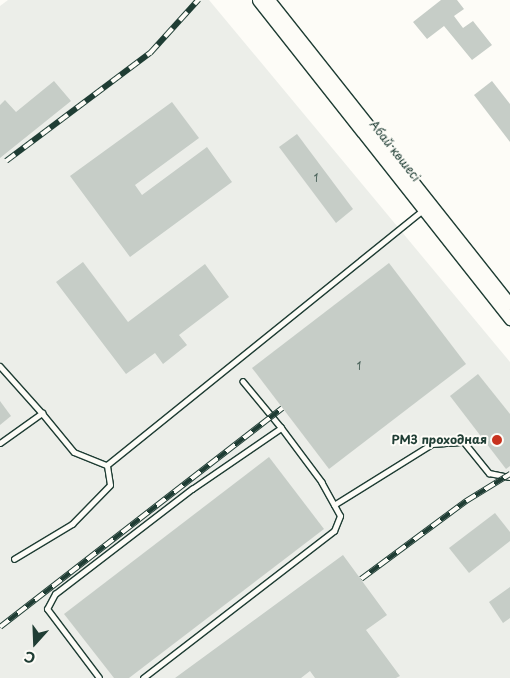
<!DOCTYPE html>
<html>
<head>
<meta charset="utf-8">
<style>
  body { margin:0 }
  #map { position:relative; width:510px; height:678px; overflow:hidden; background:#fdfcf7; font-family:"Playpen Sans",sans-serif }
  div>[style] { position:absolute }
  .built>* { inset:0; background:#eceee9 }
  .building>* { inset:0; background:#c6cdc7 }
  .roads { filter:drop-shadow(1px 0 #1f3d34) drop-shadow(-1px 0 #1f3d34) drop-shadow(0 1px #1f3d34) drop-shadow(0 -1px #1f3d34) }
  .service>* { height:4.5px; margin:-2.25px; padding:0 2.25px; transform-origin:2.25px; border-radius:2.25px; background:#fdfcf7 }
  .tertiary>* { height:11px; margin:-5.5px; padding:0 5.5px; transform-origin:5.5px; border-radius:5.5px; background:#fdfcf7 }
  .rail>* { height:5.5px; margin-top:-2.75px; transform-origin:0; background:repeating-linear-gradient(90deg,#fdfcf7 0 11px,#1f3d34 0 22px); box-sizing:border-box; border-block:1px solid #1f3d34 }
  .dots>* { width:14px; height:14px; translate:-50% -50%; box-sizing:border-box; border:2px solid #fdfcf7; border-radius:50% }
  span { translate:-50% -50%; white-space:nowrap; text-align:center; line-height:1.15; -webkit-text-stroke:4px #fdfcf7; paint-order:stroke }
  .number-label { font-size:10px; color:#496159 }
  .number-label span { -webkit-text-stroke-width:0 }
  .street-label { font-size:12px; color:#1f3d34 }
  .poi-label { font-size:12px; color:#1f3d34; font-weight:700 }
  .right { translate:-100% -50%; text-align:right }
  .north { position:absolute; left:10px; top:618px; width:50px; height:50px; -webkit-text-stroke:4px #fdfcf7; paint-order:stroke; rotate:200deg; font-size:14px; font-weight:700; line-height:20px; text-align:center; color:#1f3d34 }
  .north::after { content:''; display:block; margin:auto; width:18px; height:22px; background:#1f3d34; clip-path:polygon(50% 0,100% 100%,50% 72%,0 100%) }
</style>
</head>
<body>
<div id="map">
  <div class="built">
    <i style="clip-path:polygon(8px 0,209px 0,510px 362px,510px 678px,0 678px,0 6px)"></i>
  </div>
  <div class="building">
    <i style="clip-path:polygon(441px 0,457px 0,464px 9px,454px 16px,463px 28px,473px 21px,492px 45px,472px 60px,444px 26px,427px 39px,413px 22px)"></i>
    <i style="clip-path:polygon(54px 81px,71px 101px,0 158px,0 105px,5px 100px,16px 112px)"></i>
    <i style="clip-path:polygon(492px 81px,510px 104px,510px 142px,474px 95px)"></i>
    <i style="clip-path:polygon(172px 102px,199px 138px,135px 185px,142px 195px,207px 147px,232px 182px,130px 257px,70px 176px)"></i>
    <i style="clip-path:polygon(297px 134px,353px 209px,336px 223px,279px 147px)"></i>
    <i style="clip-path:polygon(83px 262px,128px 322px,205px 264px,229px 297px,179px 335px,187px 345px,163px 364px,155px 353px,126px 374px,56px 282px)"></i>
    <i style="clip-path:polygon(389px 263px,466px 364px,329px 469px,252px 368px)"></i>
    <i style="clip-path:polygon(478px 374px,510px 414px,510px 466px,506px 469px,450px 396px)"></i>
    <i style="clip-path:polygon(0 401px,11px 416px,0 425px)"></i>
    <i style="clip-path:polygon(269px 457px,324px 529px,129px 678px,114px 678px,64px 614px)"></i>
    <i style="clip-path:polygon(495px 513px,510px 532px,510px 541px,469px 573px,449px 548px)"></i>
    <i style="clip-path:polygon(343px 555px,387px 615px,366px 630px,400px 676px,396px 678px,315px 678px,310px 671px,301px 678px,175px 678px)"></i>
    <i style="clip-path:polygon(510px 587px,510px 618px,503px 623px,489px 602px)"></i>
  </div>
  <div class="roads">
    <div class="service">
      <i style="left:0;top:366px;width:63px;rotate:48.2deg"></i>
      <i style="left:0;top:443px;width:52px;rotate:-35.5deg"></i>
      <i style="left:42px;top:413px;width:50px;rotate:50.6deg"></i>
      <i style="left:74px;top:452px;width:35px;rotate:22deg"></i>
      <i style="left:107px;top:465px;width:406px;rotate:-38.9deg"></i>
      <i style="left:334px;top:505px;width:115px;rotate:-31.9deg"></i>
      <i style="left:432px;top:444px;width:32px;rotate:-4deg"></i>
      <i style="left:464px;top:442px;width:40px;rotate:51deg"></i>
      <i style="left:489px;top:473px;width:21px;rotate:11deg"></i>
      <i style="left:14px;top:559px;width:68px;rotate:-31.1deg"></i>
      <i style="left:72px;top:524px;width:54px;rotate:-45.7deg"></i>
      <i style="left:110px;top:485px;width:20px;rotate:-99deg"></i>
      <i style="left:99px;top:678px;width:86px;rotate:-127deg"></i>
      <i style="left:47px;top:609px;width:17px;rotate:-62deg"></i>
      <i style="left:55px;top:594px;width:173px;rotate:-37.5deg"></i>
      <i style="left:192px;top:489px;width:108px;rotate:-34.4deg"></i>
      <i style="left:281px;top:428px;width:60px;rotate:-129.6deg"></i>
      <i style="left:143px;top:678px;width:241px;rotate:-37.6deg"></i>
      <i style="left:334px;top:531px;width:16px;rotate:-68deg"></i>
      <i style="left:340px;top:516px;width:38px;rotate:-119deg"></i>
      <i style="left:322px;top:483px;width:69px;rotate:-126.7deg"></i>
    </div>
    <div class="tertiary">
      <i style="left:258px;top:0;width:407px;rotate:51.7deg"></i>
      <i style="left:269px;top:0;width:388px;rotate:51.6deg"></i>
    </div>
  </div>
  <div class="rail">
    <i style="left:6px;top:161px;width:180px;rotate:-36.9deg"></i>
    <i style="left:150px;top:53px;width:72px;rotate:-47.8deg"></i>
    <i style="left:361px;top:579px;width:131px;rotate:-36.6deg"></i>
    <i style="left:466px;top:501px;width:52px;rotate:-31.5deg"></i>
    <i style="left:0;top:627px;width:357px;rotate:-37.8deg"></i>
  </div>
  <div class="dots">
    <i style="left:497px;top:440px;background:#c8321e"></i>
  </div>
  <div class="number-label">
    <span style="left:316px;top:178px">1</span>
    <span style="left:359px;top:366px">1</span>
  </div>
  <div class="street-label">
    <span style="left:395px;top:151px;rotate:52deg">Абай көшесі</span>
  </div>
  <div class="poi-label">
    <span class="right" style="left:487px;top:440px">РМЗ проходная</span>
  </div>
  <div class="north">С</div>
</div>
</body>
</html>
